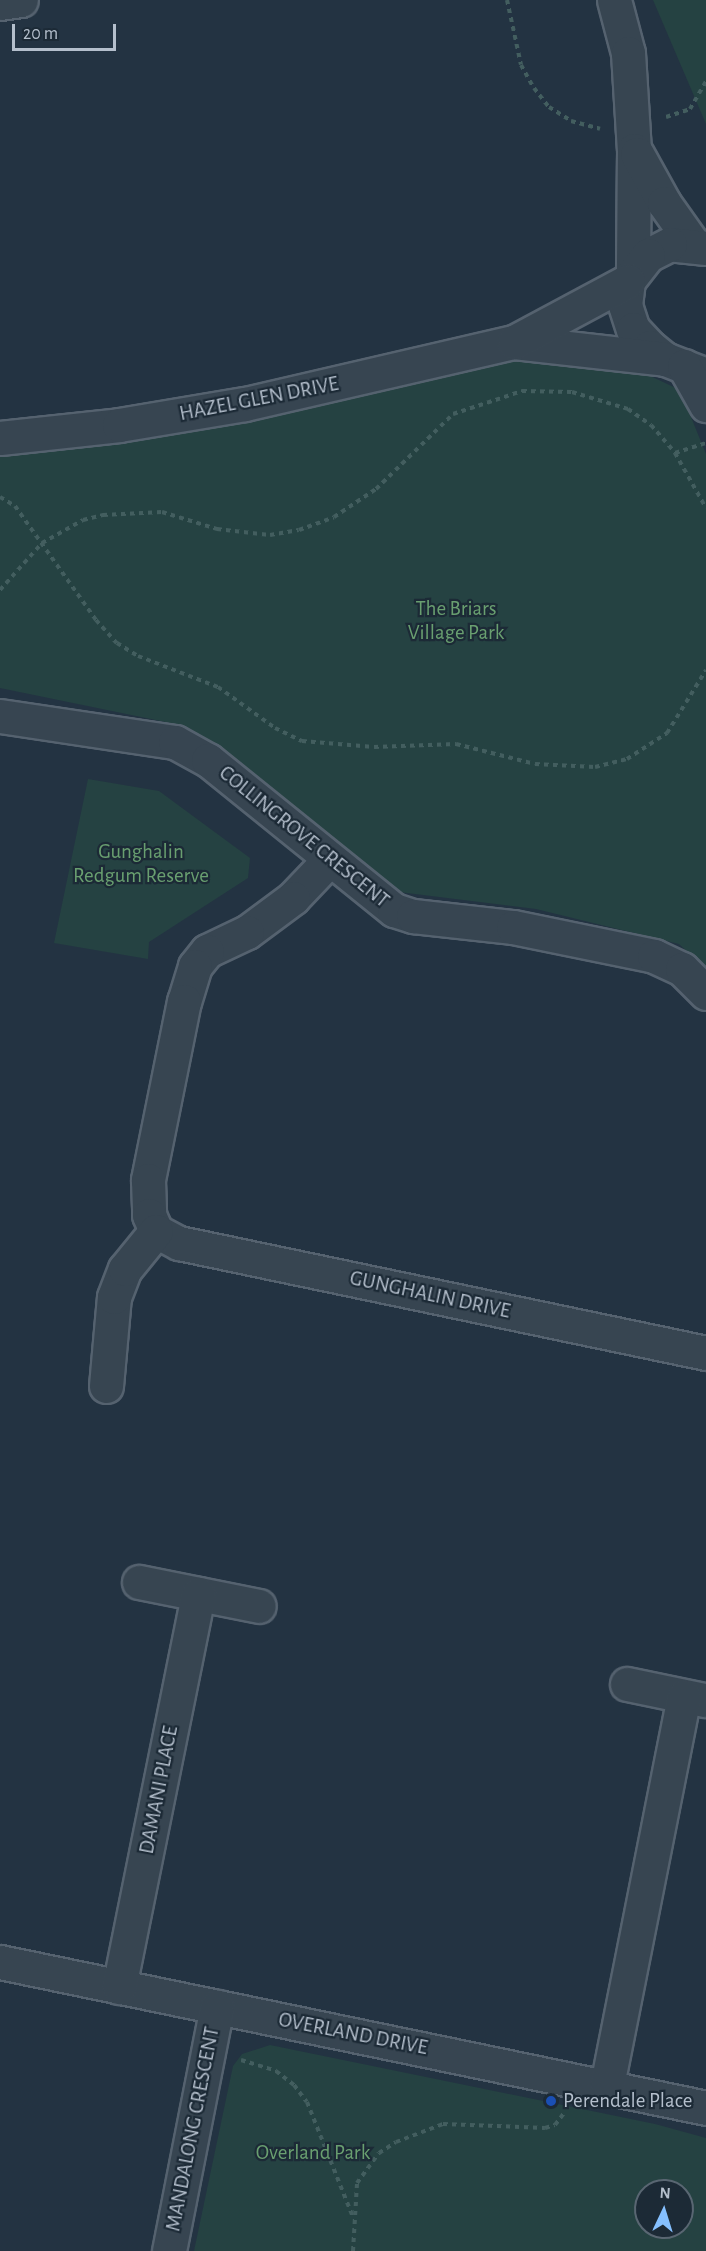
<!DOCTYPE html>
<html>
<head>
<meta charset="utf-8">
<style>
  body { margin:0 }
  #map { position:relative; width:706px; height:2251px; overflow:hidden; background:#233342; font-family:"Alegreya Sans",sans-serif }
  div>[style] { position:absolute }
  .green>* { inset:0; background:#254242 }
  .path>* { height:4px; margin-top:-2px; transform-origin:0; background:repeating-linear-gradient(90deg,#435e5f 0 4.5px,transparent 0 9px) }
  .roads { filter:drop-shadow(2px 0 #55626f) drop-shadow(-2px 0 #55626f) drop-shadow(0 2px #55626f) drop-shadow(0 -2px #55626f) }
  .minor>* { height:33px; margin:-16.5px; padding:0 16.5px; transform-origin:16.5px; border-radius:16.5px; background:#374551 }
  .dots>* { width:16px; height:16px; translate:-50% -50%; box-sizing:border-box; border:3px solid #1c2a36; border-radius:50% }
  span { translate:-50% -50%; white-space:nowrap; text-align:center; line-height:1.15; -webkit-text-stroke:4.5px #1c2a36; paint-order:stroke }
  .street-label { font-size:21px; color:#b4bfcc }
  .park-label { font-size:21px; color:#699f70 }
  .poi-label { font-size:21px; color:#b4bfcc }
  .left { translate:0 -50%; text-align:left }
  .north { position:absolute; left:634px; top:2179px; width:60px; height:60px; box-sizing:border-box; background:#1c2a36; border:2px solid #596672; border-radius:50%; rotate:4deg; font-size:16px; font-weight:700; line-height:24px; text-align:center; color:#b4bfcc }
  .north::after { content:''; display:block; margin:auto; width:21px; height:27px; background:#85c0ff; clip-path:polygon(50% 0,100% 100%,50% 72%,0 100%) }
  .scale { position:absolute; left:12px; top:24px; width:104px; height:27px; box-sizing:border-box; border:3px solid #b4bfcc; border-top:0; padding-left:8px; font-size:18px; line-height:21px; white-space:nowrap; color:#b4bfcc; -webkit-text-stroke:4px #1c2a36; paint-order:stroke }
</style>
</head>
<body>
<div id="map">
  <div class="green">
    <i style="clip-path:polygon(653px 0,706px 0,706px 124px)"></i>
    <i style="clip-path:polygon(506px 358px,631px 367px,680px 390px,706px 454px,706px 969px,679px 944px,536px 909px,399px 892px,180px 725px,0 688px,0 455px,20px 448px)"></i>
    <i style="clip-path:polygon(88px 779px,159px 791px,250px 858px,248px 878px,149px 942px,148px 959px,54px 943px)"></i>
    <i style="clip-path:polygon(evenodd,270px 2045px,655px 2124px,706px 2138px,706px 2251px,194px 2251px,233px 2066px,242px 2054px,270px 2045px,646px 2191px,682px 2191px,682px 2227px,646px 2227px,646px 2191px)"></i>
  </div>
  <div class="path">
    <i style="left:507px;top:0;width:66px;rotate:77.8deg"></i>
    <i style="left:521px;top:65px;width:26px;rotate:61deg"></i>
    <i style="left:534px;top:88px;width:24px;rotate:52deg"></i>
    <i style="left:549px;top:107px;width:26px;rotate:32deg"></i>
    <i style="left:571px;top:121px;width:30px;rotate:15deg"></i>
    <i style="left:666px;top:117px;width:25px;rotate:-18deg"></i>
    <i style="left:690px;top:109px;width:32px;rotate:-60deg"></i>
    <i style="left:675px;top:453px;width:33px;rotate:-18deg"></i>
    <i style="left:0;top:497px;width:17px;rotate:31deg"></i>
    <i style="left:15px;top:506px;width:140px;rotate:54.6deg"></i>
    <i style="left:96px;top:620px;width:31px;rotate:48deg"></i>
    <i style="left:117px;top:643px;width:25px;rotate:32deg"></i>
    <i style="left:138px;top:656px;width:86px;rotate:21.2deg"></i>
    <i style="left:218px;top:687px;width:70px;rotate:35.7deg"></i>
    <i style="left:275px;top:728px;width:30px;rotate:26deg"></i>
    <i style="left:302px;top:741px;width:72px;rotate:4.8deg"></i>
    <i style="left:374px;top:747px;width:82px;rotate:-2.1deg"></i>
    <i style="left:456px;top:744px;width:81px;rotate:14.2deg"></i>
    <i style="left:535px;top:764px;width:60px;rotate:2.9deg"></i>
    <i style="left:595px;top:767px;width:33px;rotate:-14deg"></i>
    <i style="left:627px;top:759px;width:48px;rotate:-33deg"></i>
    <i style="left:667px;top:733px;width:74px;rotate:-58.2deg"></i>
    <i style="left:0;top:590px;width:63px;rotate:-48.2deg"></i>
    <i style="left:42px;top:543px;width:47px;rotate:-29.3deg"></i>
    <i style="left:83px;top:520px;width:21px;rotate:-14deg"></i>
    <i style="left:103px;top:515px;width:59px;rotate:-2.9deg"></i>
    <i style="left:162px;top:512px;width:58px;rotate:17.2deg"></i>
    <i style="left:217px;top:529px;width:53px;rotate:6.5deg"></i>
    <i style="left:270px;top:535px;width:29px;rotate:-10deg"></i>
    <i style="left:299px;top:530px;width:37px;rotate:-20deg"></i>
    <i style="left:334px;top:517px;width:50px;rotate:-33.7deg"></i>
    <i style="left:376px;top:489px;width:107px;rotate:-44.2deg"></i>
    <i style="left:453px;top:414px;width:73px;rotate:-18.4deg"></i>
    <i style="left:522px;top:391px;width:50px;rotate:1.1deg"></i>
    <i style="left:572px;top:392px;width:59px;rotate:16.9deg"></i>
    <i style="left:628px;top:409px;width:28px;rotate:35deg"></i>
    <i style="left:651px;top:425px;width:37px;rotate:49deg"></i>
    <i style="left:675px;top:453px;width:63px;rotate:60.6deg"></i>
    <i style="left:241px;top:2060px;width:37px;rotate:17deg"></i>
    <i style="left:276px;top:2071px;width:23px;rotate:38deg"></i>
    <i style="left:294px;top:2085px;width:21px;rotate:53deg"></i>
    <i style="left:307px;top:2102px;width:124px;rotate:68.2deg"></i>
    <i style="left:353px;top:2251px;width:68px;rotate:-86.6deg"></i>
    <i style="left:357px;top:2183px;width:37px;rotate:-54deg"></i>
    <i style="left:379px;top:2153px;width:20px;rotate:-33deg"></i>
    <i style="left:396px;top:2142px;width:50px;rotate:-21deg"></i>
    <i style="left:443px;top:2124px;width:102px;rotate:2.2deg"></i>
    <i style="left:545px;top:2128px;width:10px;rotate:-17deg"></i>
    <i style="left:555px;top:2125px;width:15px;rotate:-53deg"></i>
  </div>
  <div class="roads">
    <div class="minor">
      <i style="left:614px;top:0;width:55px;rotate:75.2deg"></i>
      <i style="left:628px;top:53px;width:97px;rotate:86.5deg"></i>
      <i style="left:634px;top:150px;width:122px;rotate:90.5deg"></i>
      <i style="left:0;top:3px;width:21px;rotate:-8deg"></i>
      <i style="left:637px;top:154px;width:56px;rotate:61.1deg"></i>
      <i style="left:664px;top:203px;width:50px;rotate:54.7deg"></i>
      <i style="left:706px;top:248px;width:36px;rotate:-174deg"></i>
      <i style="left:670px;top:244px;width:25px;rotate:153deg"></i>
      <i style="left:648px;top:255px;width:33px;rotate:128deg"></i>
      <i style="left:628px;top:281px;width:24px;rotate:97deg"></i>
      <i style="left:625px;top:305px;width:25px;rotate:72deg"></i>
      <i style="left:633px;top:329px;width:25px;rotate:47deg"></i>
      <i style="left:650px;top:347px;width:19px;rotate:39deg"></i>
      <i style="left:665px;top:359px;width:44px;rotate:21.3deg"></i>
      <i style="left:514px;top:342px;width:152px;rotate:6.4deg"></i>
      <i style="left:684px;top:366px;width:45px;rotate:60.6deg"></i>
      <i style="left:0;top:438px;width:120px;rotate:-6.2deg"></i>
      <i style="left:119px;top:425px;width:128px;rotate:-9.5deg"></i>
      <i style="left:245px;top:404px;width:276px;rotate:-13deg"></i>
      <i style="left:514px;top:342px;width:129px;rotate:-28.2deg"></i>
      <i style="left:0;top:716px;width:177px;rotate:8.5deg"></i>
      <i style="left:175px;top:742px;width:38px;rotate:29deg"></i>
      <i style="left:208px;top:760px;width:239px;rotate:38.9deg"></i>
      <i style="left:394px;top:910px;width:20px;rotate:18deg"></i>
      <i style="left:413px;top:916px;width:101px;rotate:6.3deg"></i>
      <i style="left:513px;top:927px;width:144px;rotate:11.6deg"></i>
      <i style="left:654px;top:956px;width:31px;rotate:25deg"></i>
      <i style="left:682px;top:969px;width:34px;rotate:45deg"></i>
      <i style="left:329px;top:860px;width:52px;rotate:133.5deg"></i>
      <i style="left:293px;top:898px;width:57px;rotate:143.5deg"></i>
      <i style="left:247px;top:932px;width:44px;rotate:154.6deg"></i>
      <i style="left:207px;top:951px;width:19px;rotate:129deg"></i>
      <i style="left:195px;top:966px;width:37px;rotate:107deg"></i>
      <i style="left:184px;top:1001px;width:183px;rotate:101.4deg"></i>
      <i style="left:148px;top:1180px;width:35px;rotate:88deg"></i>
      <i style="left:149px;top:1215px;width:17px;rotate:66deg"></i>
      <i style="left:156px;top:1231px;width:26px;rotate:28deg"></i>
      <i style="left:179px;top:1243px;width:538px;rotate:11.79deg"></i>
      <i style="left:106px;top:1386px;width:89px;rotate:-84.9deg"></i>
      <i style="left:114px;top:1297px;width:30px;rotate:-69deg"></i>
      <i style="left:125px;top:1269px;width:49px;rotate:-50.8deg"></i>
      <i style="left:139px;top:1582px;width:122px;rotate:11.3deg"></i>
      <i style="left:627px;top:1684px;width:79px;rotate:11.7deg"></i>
      <i style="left:0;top:1962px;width:721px;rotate:11.68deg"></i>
      <i style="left:119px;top:1987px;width:401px;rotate:-78.6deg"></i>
      <i style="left:607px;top:2085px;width:396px;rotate:-78.8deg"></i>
      <i style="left:169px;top:2251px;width:249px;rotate:-78.9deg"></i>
    </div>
  </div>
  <div class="dots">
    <i style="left:551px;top:2101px;background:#1a4fb4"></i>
  </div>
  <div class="street-label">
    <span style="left:259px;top:399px;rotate:-11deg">HAZEL GLEN DRIVE</span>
    <span style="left:304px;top:837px;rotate:39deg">COLLINGROVE CRESCENT</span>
    <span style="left:430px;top:1295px;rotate:12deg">GUNGHALIN DRIVE</span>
    <span style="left:159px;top:1790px;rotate:-79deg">DAMANI PLACE</span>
    <span style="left:353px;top:2034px;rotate:11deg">OVERLAND DRIVE</span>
    <span style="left:193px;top:2129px;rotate:-79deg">MANDALONG CRESCENT</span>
  </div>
  <div class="park-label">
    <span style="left:456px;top:621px">The Briars<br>Village Park</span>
    <span style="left:141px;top:864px">Gunghalin<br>Redgum Reserve</span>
    <span style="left:313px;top:2153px">Overland Park</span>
  </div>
  <div class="poi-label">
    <span class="left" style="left:563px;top:2101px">Perendale Place</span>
  </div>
  <div class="north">N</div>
  <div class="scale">20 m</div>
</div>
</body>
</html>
